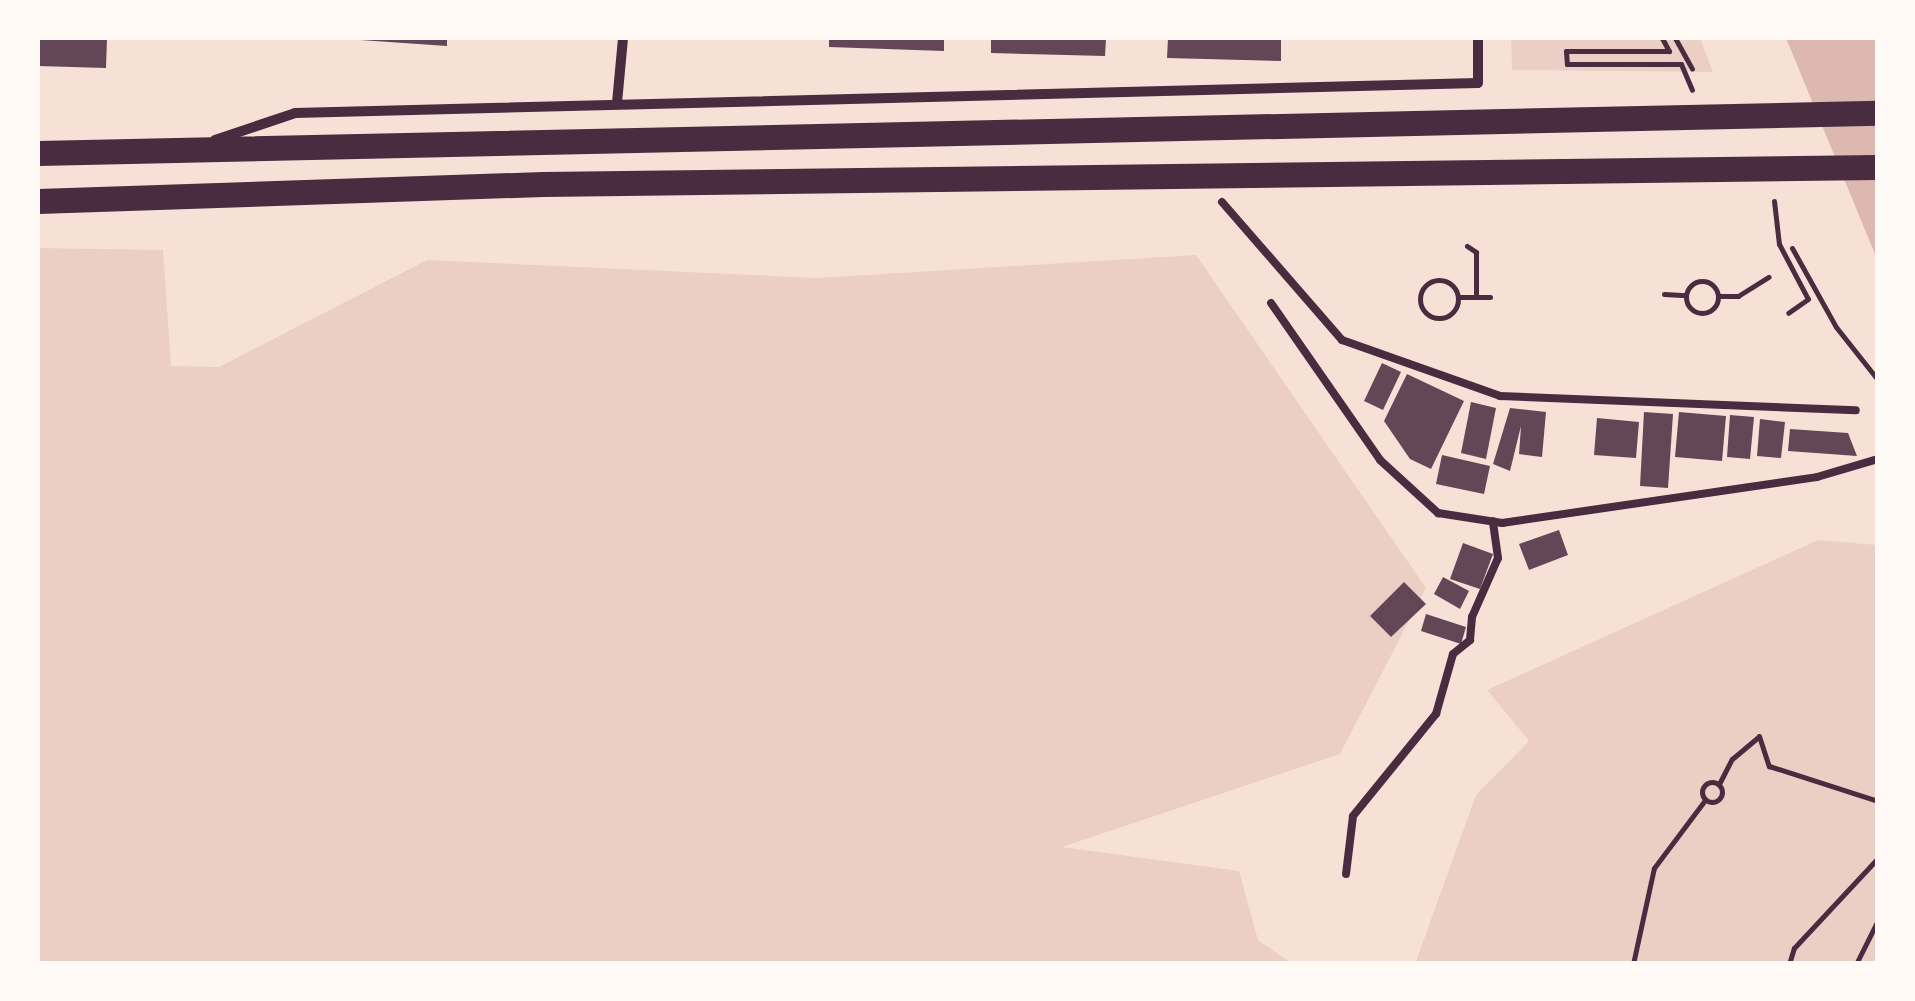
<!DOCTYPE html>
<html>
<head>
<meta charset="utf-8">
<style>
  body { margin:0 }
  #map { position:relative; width:1915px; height:1001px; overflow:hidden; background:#f7e1d7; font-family:Lato,sans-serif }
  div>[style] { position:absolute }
  .green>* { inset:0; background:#ebcfc5 }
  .water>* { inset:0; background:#dcb8b0 }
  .building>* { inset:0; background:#644757 }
  .path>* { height:5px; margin:-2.5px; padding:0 2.5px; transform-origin:2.5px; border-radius:2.5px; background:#4a2c40 }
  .path>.ring { margin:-2.5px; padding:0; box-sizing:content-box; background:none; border:5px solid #4a2c40; border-radius:50% }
  .service>* { height:8px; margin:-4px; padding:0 4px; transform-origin:4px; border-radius:4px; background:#4a2c40 }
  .minor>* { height:10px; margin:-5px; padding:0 5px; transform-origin:5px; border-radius:5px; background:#4a2c40 }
  .primary>* { height:25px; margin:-12.5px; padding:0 12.5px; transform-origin:12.5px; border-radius:12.5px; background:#4a2c40 }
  span { translate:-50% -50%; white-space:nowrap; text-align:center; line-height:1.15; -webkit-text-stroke:8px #fffaf5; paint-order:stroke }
  .frame { position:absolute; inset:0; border:40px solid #fffaf5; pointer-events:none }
</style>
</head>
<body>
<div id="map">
  <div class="green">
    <i style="clip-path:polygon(1511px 38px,1700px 38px,1713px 72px,1512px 70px)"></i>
    <i style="clip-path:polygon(38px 248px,163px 250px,171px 366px,219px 367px,427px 260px,817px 278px,1196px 255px,1426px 588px,1340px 754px,1062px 847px,1239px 871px,1258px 940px,1291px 963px,38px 964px)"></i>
    <i style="clip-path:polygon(1818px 540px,1877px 545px,1877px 963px,1415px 964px,1476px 795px,1529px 741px,1487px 690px)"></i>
  </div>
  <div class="water">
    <i style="clip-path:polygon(1786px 38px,1877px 38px,1877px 259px)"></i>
  </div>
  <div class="building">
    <i style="clip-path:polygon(38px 38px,107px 38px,106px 68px,38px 66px)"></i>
    <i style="clip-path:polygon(331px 38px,447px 38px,447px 46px)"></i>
    <i style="clip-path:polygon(829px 38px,944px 38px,944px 51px,829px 47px)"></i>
    <i style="clip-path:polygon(991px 38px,1106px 38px,1105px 56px,991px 53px)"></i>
    <i style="clip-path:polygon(1168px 38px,1281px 38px,1281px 61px,1167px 58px)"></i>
    <i style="clip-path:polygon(1382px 363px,1401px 372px,1383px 410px,1364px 401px)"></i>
    <i style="clip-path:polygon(1407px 374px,1464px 401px,1431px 469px,1410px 459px,1384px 421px)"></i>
    <i style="clip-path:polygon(1471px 402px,1496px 408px,1486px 459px,1461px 453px)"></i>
    <i style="clip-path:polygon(1510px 408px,1546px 412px,1542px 457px,1519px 454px,1521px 426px,1510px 471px,1493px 464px)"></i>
    <i style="clip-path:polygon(1644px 412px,1673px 414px,1668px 488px,1640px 486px)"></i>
    <i style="clip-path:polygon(1679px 412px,1726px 416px,1722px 461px,1675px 457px)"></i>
    <i style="clip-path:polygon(1730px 415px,1754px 417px,1750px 459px,1727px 457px)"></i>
    <i style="clip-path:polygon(1597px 418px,1639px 422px,1636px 458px,1594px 455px)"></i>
    <i style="clip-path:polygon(1760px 419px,1785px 422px,1781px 458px,1757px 456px)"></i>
    <i style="clip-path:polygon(1790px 429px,1848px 433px,1857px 456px,1788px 451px)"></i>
    <i style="clip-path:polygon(1442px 455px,1490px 466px,1484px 494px,1436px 484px)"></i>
    <i style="clip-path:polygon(1559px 530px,1568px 555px,1529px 570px,1519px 544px)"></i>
    <i style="clip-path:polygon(1463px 543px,1493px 554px,1480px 589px,1450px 579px)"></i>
    <i style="clip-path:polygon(1443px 577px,1469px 591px,1460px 609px,1434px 594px)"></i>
    <i style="clip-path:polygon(1404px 582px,1426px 604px,1391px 637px,1370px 616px)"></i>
    <i style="clip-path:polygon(1426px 614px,1466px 627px,1461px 644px,1421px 631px)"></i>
  </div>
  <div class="path">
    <i style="left:1662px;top:38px;width:15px;rotate:62deg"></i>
    <i style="left:1669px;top:51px;width:103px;rotate:180deg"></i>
    <i style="left:1566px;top:51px;width:13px;rotate:86deg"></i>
    <i style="left:1567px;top:64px;width:114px"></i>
    <i style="left:1681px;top:64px;width:28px;rotate:67deg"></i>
    <i style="left:1675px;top:38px;width:35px;rotate:61deg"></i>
    <i style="left:1774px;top:201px;width:43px;rotate:83.4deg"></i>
    <i style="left:1779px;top:244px;width:62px;rotate:62.2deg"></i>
    <i style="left:1808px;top:299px;width:24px;rotate:145deg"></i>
    <i style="left:1467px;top:246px;width:11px;rotate:34deg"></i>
    <i style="left:1476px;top:252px;width:45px;rotate:90deg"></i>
    <i style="left:1792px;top:248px;width:90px;rotate:60.9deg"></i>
    <i style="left:1836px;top:327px;width:68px;rotate:51.6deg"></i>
    <i class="ring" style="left:1420px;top:280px;width:33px;height:33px"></i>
    <i class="ring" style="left:1686px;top:281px;width:27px;height:27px"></i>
    <i style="left:1664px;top:294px;width:22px;rotate:3deg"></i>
    <i style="left:1718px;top:296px;width:20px"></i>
    <i style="left:1738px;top:296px;width:36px;rotate:-32deg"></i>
    <i style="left:1458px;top:297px;width:32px"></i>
    <i class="ring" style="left:1702px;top:782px;width:15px;height:15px"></i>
    <i style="left:1719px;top:784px;width:28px;rotate:-63deg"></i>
    <i style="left:1732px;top:759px;width:35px;rotate:-40deg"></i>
    <i style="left:1759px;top:736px;width:32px;rotate:72deg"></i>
    <i style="left:1769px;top:766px;width:114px;rotate:17.8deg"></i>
    <i style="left:1633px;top:964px;width:98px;rotate:-77.7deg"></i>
    <i style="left:1654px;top:868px;width:85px;rotate:-53.1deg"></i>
    <i style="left:1789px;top:964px;width:17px;rotate:-73deg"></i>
    <i style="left:1794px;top:948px;width:123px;rotate:-47deg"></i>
    <i style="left:1856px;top:964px;width:49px;rotate:-63.4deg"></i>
  </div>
  <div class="service">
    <i style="left:1222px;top:202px;width:183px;rotate:49deg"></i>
    <i style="left:1342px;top:340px;width:168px;rotate:19.5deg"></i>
    <i style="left:1500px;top:396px;width:356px;rotate:2.3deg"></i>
    <i style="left:1271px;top:303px;width:191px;rotate:55.2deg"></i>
    <i style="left:1380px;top:460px;width:79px;rotate:42.4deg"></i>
    <i style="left:1438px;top:513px;width:65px;rotate:8.9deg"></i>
    <i style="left:1502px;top:523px;width:318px;rotate:-8.3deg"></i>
    <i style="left:1817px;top:477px;width:64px;rotate:-16.4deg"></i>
    <i style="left:1346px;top:874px;width:58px;rotate:-83.1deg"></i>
    <i style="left:1353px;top:816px;width:132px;rotate:-50.9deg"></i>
    <i style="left:1436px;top:714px;width:62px;rotate:-74.2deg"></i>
    <i style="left:1453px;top:654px;width:22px;rotate:-39deg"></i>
    <i style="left:1470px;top:640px;width:23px;rotate:-85deg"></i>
    <i style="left:1472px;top:617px;width:64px;rotate:-66.2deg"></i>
    <i style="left:1498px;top:558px;width:37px;rotate:-98deg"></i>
  </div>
  <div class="minor">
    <i style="left:617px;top:103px;width:65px;rotate:-84.7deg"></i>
    <i style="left:215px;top:140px;width:84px;rotate:-18.6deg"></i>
    <i style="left:295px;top:113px;width:1183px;rotate:-1.45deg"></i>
    <i style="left:1478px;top:83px;width:45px;rotate:-90deg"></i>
  </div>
  <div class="primary">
    <i style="left:38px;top:153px;width:1840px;rotate:-1.25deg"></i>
    <i style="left:38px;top:201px;width:505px;rotate:-1.93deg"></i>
    <i style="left:543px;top:184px;width:1335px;rotate:-0.73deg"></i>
  </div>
  <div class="frame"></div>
</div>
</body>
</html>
